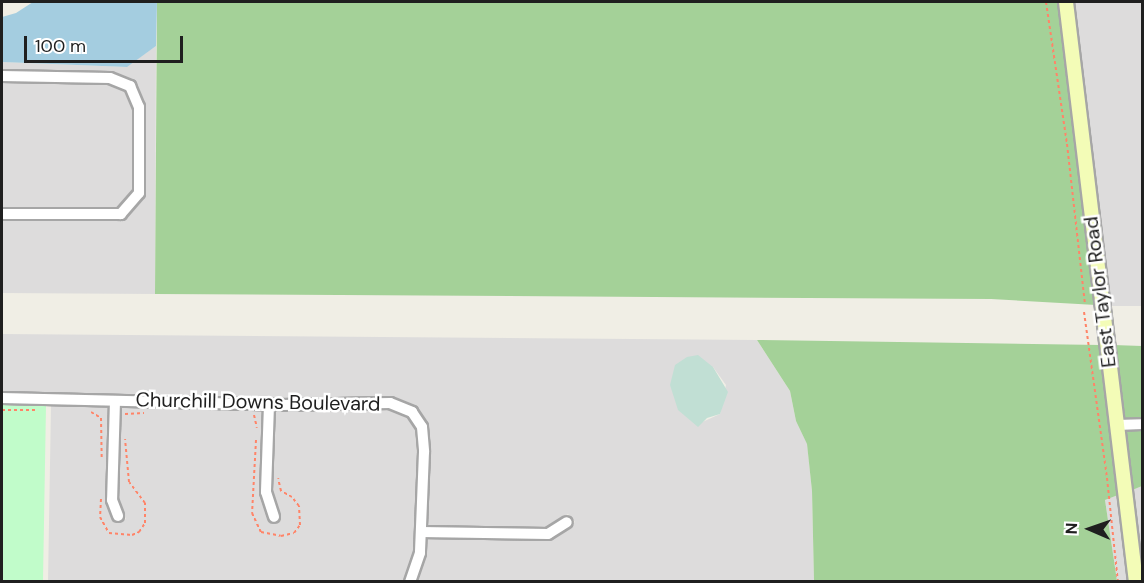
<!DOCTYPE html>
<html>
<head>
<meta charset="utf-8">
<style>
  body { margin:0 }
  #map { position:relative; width:1144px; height:583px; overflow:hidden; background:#f0eee5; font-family:"DM Sans",sans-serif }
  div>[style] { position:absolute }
  .residential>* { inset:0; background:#dddcdc }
  .forest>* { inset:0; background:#a4d198 }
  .wetland>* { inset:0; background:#c1dfd4 }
  .park>* { inset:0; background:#c1fcca }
  .water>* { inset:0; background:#a4cde0 }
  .path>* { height:2px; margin-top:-1px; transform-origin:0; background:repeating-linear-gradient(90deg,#ff8468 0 3px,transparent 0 6px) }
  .roads { filter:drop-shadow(2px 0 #a6a6a6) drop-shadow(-2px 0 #a6a6a6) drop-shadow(0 2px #a6a6a6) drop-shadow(0 -2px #a6a6a6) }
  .minor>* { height:10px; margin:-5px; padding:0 5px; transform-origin:5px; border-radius:5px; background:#fff }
  .secondary>* { height:14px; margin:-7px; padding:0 7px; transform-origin:7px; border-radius:7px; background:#f3fcb7 }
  span { translate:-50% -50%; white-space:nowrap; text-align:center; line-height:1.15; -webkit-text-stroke:5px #fff; paint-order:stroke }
  .street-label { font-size:20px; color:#1f1f1f }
  .frame { position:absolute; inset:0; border:3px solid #1f1f1f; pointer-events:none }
  .north { position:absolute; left:1060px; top:499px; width:60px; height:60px; -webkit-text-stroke:4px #fff; paint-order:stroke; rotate:272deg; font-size:16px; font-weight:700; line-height:24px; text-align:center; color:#1f1f1f }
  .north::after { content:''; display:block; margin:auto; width:21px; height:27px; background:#1f1f1f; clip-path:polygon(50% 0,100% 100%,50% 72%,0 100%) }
  .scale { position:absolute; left:24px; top:36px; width:159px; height:27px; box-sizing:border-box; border:3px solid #1f1f1f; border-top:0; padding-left:8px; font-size:18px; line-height:21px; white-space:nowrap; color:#1f1f1f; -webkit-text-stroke:4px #fff; paint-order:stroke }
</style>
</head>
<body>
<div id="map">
  <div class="residential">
    <i style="clip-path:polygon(1072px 2px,1142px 2px,1142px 306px,1108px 306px)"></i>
    <i style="clip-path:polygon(156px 46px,155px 294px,2px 293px,2px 219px,113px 221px,126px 217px,144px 196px,146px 107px,136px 84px,112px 73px,2px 71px,2px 62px,126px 67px)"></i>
    <i style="clip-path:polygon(2px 81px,108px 83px,125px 90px,133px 108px,133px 191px,117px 209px,2px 208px)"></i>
    <i style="clip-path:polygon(evenodd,2px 334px,757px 340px,790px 391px,796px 421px,807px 443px,812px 491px,814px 581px,417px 581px,426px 554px,427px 538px,548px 539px,575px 522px,568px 514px,546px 528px,427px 527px,430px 452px,428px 427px,417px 410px,393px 399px,282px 399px,2px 393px,2px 334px,713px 367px,726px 385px,720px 414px,698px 424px,713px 367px)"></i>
    <i style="clip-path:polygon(51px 405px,109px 406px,105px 500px,115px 523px,126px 519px,118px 499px,121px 406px,262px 410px,260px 492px,269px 523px,281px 521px,272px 491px,275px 410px,389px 409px,407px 417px,415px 429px,417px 452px,414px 552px,409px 569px,403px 581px,48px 582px)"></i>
    <i style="clip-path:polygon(1142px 486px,1142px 581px,1130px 491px)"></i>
    <i style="clip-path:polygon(1118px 495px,1130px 581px,1117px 581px,1105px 500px)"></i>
  </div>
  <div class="forest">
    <i style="clip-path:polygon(157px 2px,1060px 2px,1096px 305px,991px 299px,155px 294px)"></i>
    <i style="clip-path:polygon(757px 340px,1101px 345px,1118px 495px,1105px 500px,1117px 581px,814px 581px,812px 491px,807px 444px,796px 421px,790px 391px)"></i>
    <i style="clip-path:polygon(1113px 345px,1142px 346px,1142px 419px,1122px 420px)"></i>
    <i style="clip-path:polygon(1123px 430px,1142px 430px,1142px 486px,1130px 491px)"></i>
  </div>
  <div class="wetland">
    <i style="clip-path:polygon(698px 355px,713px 367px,728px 392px,720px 414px,707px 418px,698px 427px,678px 410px,670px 385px,675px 365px,687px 357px)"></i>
  </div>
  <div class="park">
    <i style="clip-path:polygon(2px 405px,46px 406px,43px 581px,2px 581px)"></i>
  </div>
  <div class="water">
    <i style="clip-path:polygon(33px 2px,157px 2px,156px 46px,127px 67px,2px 62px,2px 17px,16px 13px)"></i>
  </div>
  <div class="path">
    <i style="left:1046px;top:2px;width:144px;rotate:81.6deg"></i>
    <i style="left:1067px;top:144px;width:161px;rotate:83.6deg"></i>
    <i style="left:1084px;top:312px;width:168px;rotate:82.1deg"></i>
    <i style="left:1107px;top:478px;width:105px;rotate:84deg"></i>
    <i style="left:2px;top:410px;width:36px"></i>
    <i style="left:91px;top:412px;width:12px;rotate:31deg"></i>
    <i style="left:101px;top:418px;width:39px;rotate:89deg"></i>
    <i style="left:125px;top:414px;width:19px;rotate:-3deg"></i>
    <i style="left:254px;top:415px;width:13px;rotate:77deg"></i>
    <i style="left:256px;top:440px;width:73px;rotate:93.1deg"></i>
    <i style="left:252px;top:513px;width:21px;rotate:65deg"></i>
    <i style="left:261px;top:532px;width:20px;rotate:11deg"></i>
    <i style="left:281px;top:536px;width:13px;rotate:-13deg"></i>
    <i style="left:294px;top:533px;width:10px;rotate:-53deg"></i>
    <i style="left:300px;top:525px;width:19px;rotate:-93deg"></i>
    <i style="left:299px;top:506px;width:11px;rotate:-128deg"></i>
    <i style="left:292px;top:497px;width:13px;rotate:-151deg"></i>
    <i style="left:281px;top:491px;width:13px;rotate:-103deg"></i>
    <i style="left:101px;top:499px;width:18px;rotate:93deg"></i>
    <i style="left:100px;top:517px;width:18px;rotate:61deg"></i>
    <i style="left:109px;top:533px;width:23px;rotate:5deg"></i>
    <i style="left:132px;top:535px;width:8px;rotate:-23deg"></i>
    <i style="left:139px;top:532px;width:11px;rotate:-56deg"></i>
    <i style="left:145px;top:523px;width:20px;rotate:-90deg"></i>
    <i style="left:145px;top:503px;width:26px;rotate:-127deg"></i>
    <i style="left:129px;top:482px;width:43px;rotate:-95.3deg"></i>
  </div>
  <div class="roads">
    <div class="minor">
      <i style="left:2px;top:76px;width:108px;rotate:1.1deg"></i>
      <i style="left:110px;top:78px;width:22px;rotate:22deg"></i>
      <i style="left:130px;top:86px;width:23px;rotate:67deg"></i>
      <i style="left:139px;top:107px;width:86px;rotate:90deg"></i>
      <i style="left:139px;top:193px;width:28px;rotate:131deg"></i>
      <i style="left:121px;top:214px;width:119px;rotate:180deg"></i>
      <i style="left:2px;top:398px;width:280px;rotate:1.4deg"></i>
      <i style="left:282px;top:405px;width:108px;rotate:-1.1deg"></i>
      <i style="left:390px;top:403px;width:24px;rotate:22deg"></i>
      <i style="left:412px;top:412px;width:18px;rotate:56deg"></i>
      <i style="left:422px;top:427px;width:25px;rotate:85deg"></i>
      <i style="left:424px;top:452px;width:101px;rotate:92.3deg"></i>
      <i style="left:420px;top:553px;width:31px;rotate:109deg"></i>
      <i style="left:115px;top:401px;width:99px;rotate:91.7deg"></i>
      <i style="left:112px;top:500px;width:17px;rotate:69deg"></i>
      <i style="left:269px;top:405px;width:87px;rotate:92deg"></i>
      <i style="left:266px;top:492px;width:26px;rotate:72deg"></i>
      <i style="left:1117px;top:425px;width:25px;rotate:-2deg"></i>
      <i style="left:421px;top:532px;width:127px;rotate:0.9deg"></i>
      <i style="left:548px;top:534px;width:22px;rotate:-32deg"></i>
    </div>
    <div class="secondary">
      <i style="left:1066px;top:2px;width:584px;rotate:83.12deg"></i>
    </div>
  </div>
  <div class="street-label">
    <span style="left:1100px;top:292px;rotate:-97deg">East Taylor Road</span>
    <span style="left:258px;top:402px;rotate:1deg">Churchill Downs Boulevard</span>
  </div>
  <div class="frame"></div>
  <div class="north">N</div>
  <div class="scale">100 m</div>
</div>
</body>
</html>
